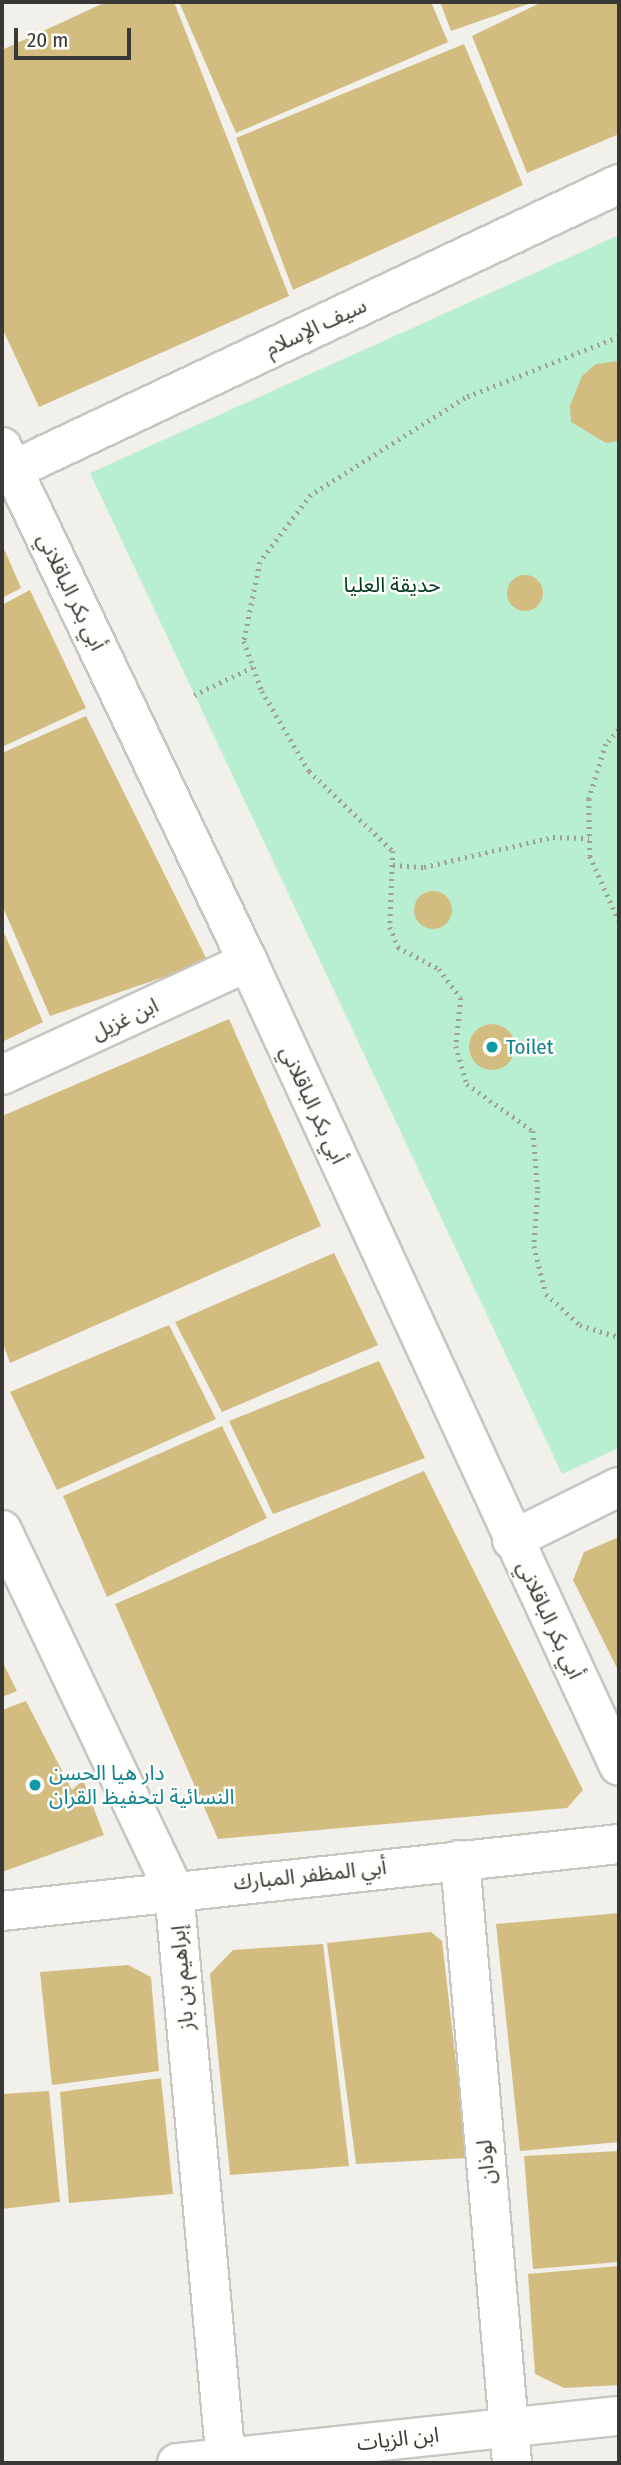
<!DOCTYPE html>
<html>
<head>
<meta charset="utf-8">
<style>
  body { margin:0 }
  #map { position:relative; width:621px; height:2465px; overflow:hidden; background:#f2f0eb; font-family:"Fira Sans Condensed","Noto Sans Arabic",sans-serif }
  div>[style] { position:absolute }
  .green>* { inset:0; background:#b8efd1 }
  .building>* { inset:0; background:#d3bc80 }
  .round { border-radius:50% }
  .path>* { height:4.5px; margin-top:-2.25px; transform-origin:0; background:repeating-linear-gradient(90deg,#a09e9b 0 2px,transparent 0 7px) }
  .roads { filter:drop-shadow(2px 0 #c8c6c1) drop-shadow(-2px 0 #c8c6c1) drop-shadow(0 2px #c8c6c1) drop-shadow(0 -2px #c8c6c1) }
  .minor>* { height:38px; margin:-19px; padding:0 19px; transform-origin:19px; border-radius:19px; background:#fff }
  .dots>* { width:19px; height:19px; translate:-50% -50%; box-sizing:border-box; border:4px solid #fffefa; border-radius:50% }
  span { translate:-50% -50%; white-space:nowrap; text-align:center; line-height:1.15; -webkit-text-stroke:5px #fffefa; paint-order:stroke }
  .street-label { font-size:21px; color:#393836 }
  .park-label { font-size:21px; color:#003822 }
  .culture-label { font-size:21px; color:#0d838f }
  .left { translate:0 -50%; text-align:left }
  .frame { position:absolute; inset:0; border:4px solid #393836; pointer-events:none }
  .scale { position:absolute; left:14px; top:28px; width:117px; height:32px; box-sizing:border-box; border:4px solid #393836; border-top:0; padding-left:9px; font-size:21px; line-height:24px; white-space:nowrap; color:#393836; -webkit-text-stroke:5px #fffefa; paint-order:stroke }
</style>
</head>
<body>
<div id="map">
  <div class="green">
    <i style="clip-path:polygon(619px 235px,619px 1448px,562px 1474px,90px 473px)"></i>
  </div>
  <div class="building">
    <i style="clip-path:polygon(106px 2px,174px 2px,289px 296px,39px 407px,2px 328px,2px 50px)"></i>
    <i style="clip-path:polygon(179px 2px,431px 2px,448px 42px,236px 133px)"></i>
    <i style="clip-path:polygon(440px 2px,534px 2px,451px 31px)"></i>
    <i style="clip-path:polygon(542px 2px,619px 2px,619px 134px,527px 173px,472px 36px)"></i>
    <i style="clip-path:polygon(464px 44px,523px 185px,293px 290px,236px 138px)"></i>
    <i style="clip-path:polygon(619px 361px,619px 441px,606px 443px,571px 422px,570px 406px,582px 376px,596px 364px)"></i>
    <i style="clip-path:polygon(2px 544px,21px 588px,2px 598px)"></i>
    <i class="round" style="left:507px;top:575px;width:36px;height:36px"></i>
    <i style="clip-path:polygon(30px 590px,86px 708px,2px 747px,2px 605px)"></i>
    <i style="clip-path:polygon(86px 716px,208px 962px,50px 1016px,2px 905px,2px 753px)"></i>
    <i class="round" style="left:414px;top:891px;width:38px;height:38px"></i>
    <i style="clip-path:polygon(2px 928px,43px 1022px,2px 1042px)"></i>
    <i style="clip-path:polygon(229px 1019px,321px 1226px,10px 1363px,2px 1341px,2px 1116px)"></i>
    <i class="round" style="left:469px;top:1024px;width:46px;height:46px"></i>
    <i style="clip-path:polygon(334px 1253px,378px 1345px,222px 1412px,175px 1322px)"></i>
    <i style="clip-path:polygon(169px 1325px,216px 1419px,57px 1490px,10px 1392px)"></i>
    <i style="clip-path:polygon(379px 1361px,425px 1458px,273px 1514px,229px 1421px)"></i>
    <i style="clip-path:polygon(222px 1426px,267px 1518px,107px 1597px,63px 1496px)"></i>
    <i style="clip-path:polygon(424px 1471px,583px 1790px,567px 1808px,218px 1839px,115px 1604px)"></i>
    <i style="clip-path:polygon(619px 1537px,619px 1672px,573px 1580px,584px 1552px)"></i>
    <i style="clip-path:polygon(2px 1661px,17px 1691px,2px 1697px)"></i>
    <i style="clip-path:polygon(26px 1701px,72px 1790px,83px 1780px,104px 1835px,2px 1872px,2px 1710px)"></i>
    <i style="clip-path:polygon(619px 1913px,619px 2142px,520px 2151px,496px 1924px)"></i>
    <i style="clip-path:polygon(431px 1932px,442px 1941px,467px 2158px,356px 2164px,327px 1943px)"></i>
    <i style="clip-path:polygon(323px 1944px,349px 2166px,230px 2175px,210px 1974px,233px 1950px)"></i>
    <i style="clip-path:polygon(128px 1965px,151px 1977px,159px 2071px,52px 2085px,40px 1972px)"></i>
    <i style="clip-path:polygon(161px 2078px,173px 2194px,69px 2203px,60px 2092px)"></i>
    <i style="clip-path:polygon(49px 2091px,60px 2202px,2px 2209px,2px 2094px)"></i>
    <i style="clip-path:polygon(619px 2151px,619px 2262px,533px 2269px,524px 2156px)"></i>
    <i style="clip-path:polygon(619px 2266px,619px 2385px,564px 2388px,535px 2374px,528px 2274px)"></i>
  </div>
  <div class="path">
    <i style="left:619px;top:337px;width:166px;rotate:158.4deg"></i>
    <i style="left:465px;top:398px;width:182px;rotate:147.8deg"></i>
    <i style="left:311px;top:495px;width:84px;rotate:127.3deg"></i>
    <i style="left:260px;top:562px;width:81px;rotate:101.4deg"></i>
    <i style="left:244px;top:641px;width:53px;rotate:70.2deg"></i>
    <i style="left:262px;top:691px;width:93px;rotate:59.6deg"></i>
    <i style="left:309px;top:771px;width:116px;rotate:43.6deg"></i>
    <i style="left:393px;top:851px;width:76px;rotate:92.3deg"></i>
    <i style="left:390px;top:927px;width:22px;rotate:68deg"></i>
    <i style="left:398px;top:947px;width:47px;rotate:28.2deg"></i>
    <i style="left:439px;top:969px;width:36px;rotate:53deg"></i>
    <i style="left:461px;top:998px;width:48px;rotate:95.9deg"></i>
    <i style="left:456px;top:1046px;width:40px;rotate:74deg"></i>
    <i style="left:467px;top:1084px;width:81px;rotate:35.5deg"></i>
    <i style="left:533px;top:1131px;width:60px;rotate:85.2deg"></i>
    <i style="left:538px;top:1191px;width:55px;rotate:94.2deg"></i>
    <i style="left:534px;top:1246px;width:49px;rotate:76deg"></i>
    <i style="left:546px;top:1294px;width:46px;rotate:42.4deg"></i>
    <i style="left:580px;top:1325px;width:41px;rotate:17.1deg"></i>
    <i style="left:194px;top:695px;width:65px;rotate:-25.4deg"></i>
    <i style="left:619px;top:730px;width:19px;rotate:133deg"></i>
    <i style="left:606px;top:744px;width:58px;rotate:107.2deg"></i>
    <i style="left:589px;top:799px;width:57px;rotate:89deg"></i>
    <i style="left:590px;top:856px;width:71px;rotate:66deg"></i>
    <i style="left:393px;top:865px;width:31px;rotate:4deg"></i>
    <i style="left:424px;top:867px;width:132px;rotate:-13.1deg"></i>
    <i style="left:553px;top:837px;width:36px;rotate:2deg"></i>
  </div>
  <div class="roads">
    <div class="minor">
      <i style="left:2px;top:447px;width:571px;rotate:64.47deg"></i>
      <i style="left:248px;top:962px;width:885px;rotate:65.23deg"></i>
      <i style="left:13px;top:470px;width:670px;rotate:-25.26deg"></i>
      <i style="left:2px;top:1075px;width:271px;rotate:-24.7deg"></i>
      <i style="left:2px;top:1530px;width:399px;rotate:64.5deg"></i>
      <i style="left:174px;top:1890px;width:575px;rotate:84.81deg"></i>
      <i style="left:512px;top:1540px;width:119px;rotate:-26.4deg"></i>
      <i style="left:460px;top:1860px;width:605px;rotate:85.07deg"></i>
      <i style="left:2px;top:1911px;width:621px;rotate:-6.2deg"></i>
      <i style="left:177px;top:2463px;width:444px;rotate:-6.1deg"></i>
    </div>
  </div>
  <div class="dots">
    <i style="left:492px;top:1047px;background:#0f9aa8"></i>
    <i style="left:35px;top:1785px;background:#0f9aa8"></i>
  </div>
  <div class="street-label">
    <span style="left:316px;top:327px;rotate:-25deg">سيف الإسلام</span>
    <span style="left:71px;top:592px;rotate:64deg">أبي بكر الباقلاني</span>
    <span style="left:125px;top:1019px;rotate:-25deg">ابن غزيل</span>
    <span style="left:313px;top:1105px;rotate:65deg">أبي بكر الباقلاني</span>
    <span style="left:550px;top:1620px;rotate:65deg">أبي بكر الباقلاني</span>
    <span style="left:310px;top:1875px;rotate:-6deg">أبي المظفر المبارك</span>
    <span style="left:182px;top:1978px;rotate:-95deg">إبراهيم بن باز</span>
    <span style="left:486px;top:2162px;rotate:-95deg">لوذان</span>
    <span style="left:398px;top:2439px;rotate:-6deg">ابن الزيات</span>
  </div>
  <div class="park-label">
    <span style="left:392px;top:585px">حديقة العليا</span>
  </div>
  <div class="culture-label">
    <span class="left" style="left:506px;top:1047px">Toilet</span>
    <span class="left" style="left:49px;top:1785px">دار هيا الحسن<br>النسائية لتحفيظ القران</span>
  </div>
  <div class="frame"></div>
  <div class="scale">20 m</div>
</div>
</body>
</html>
